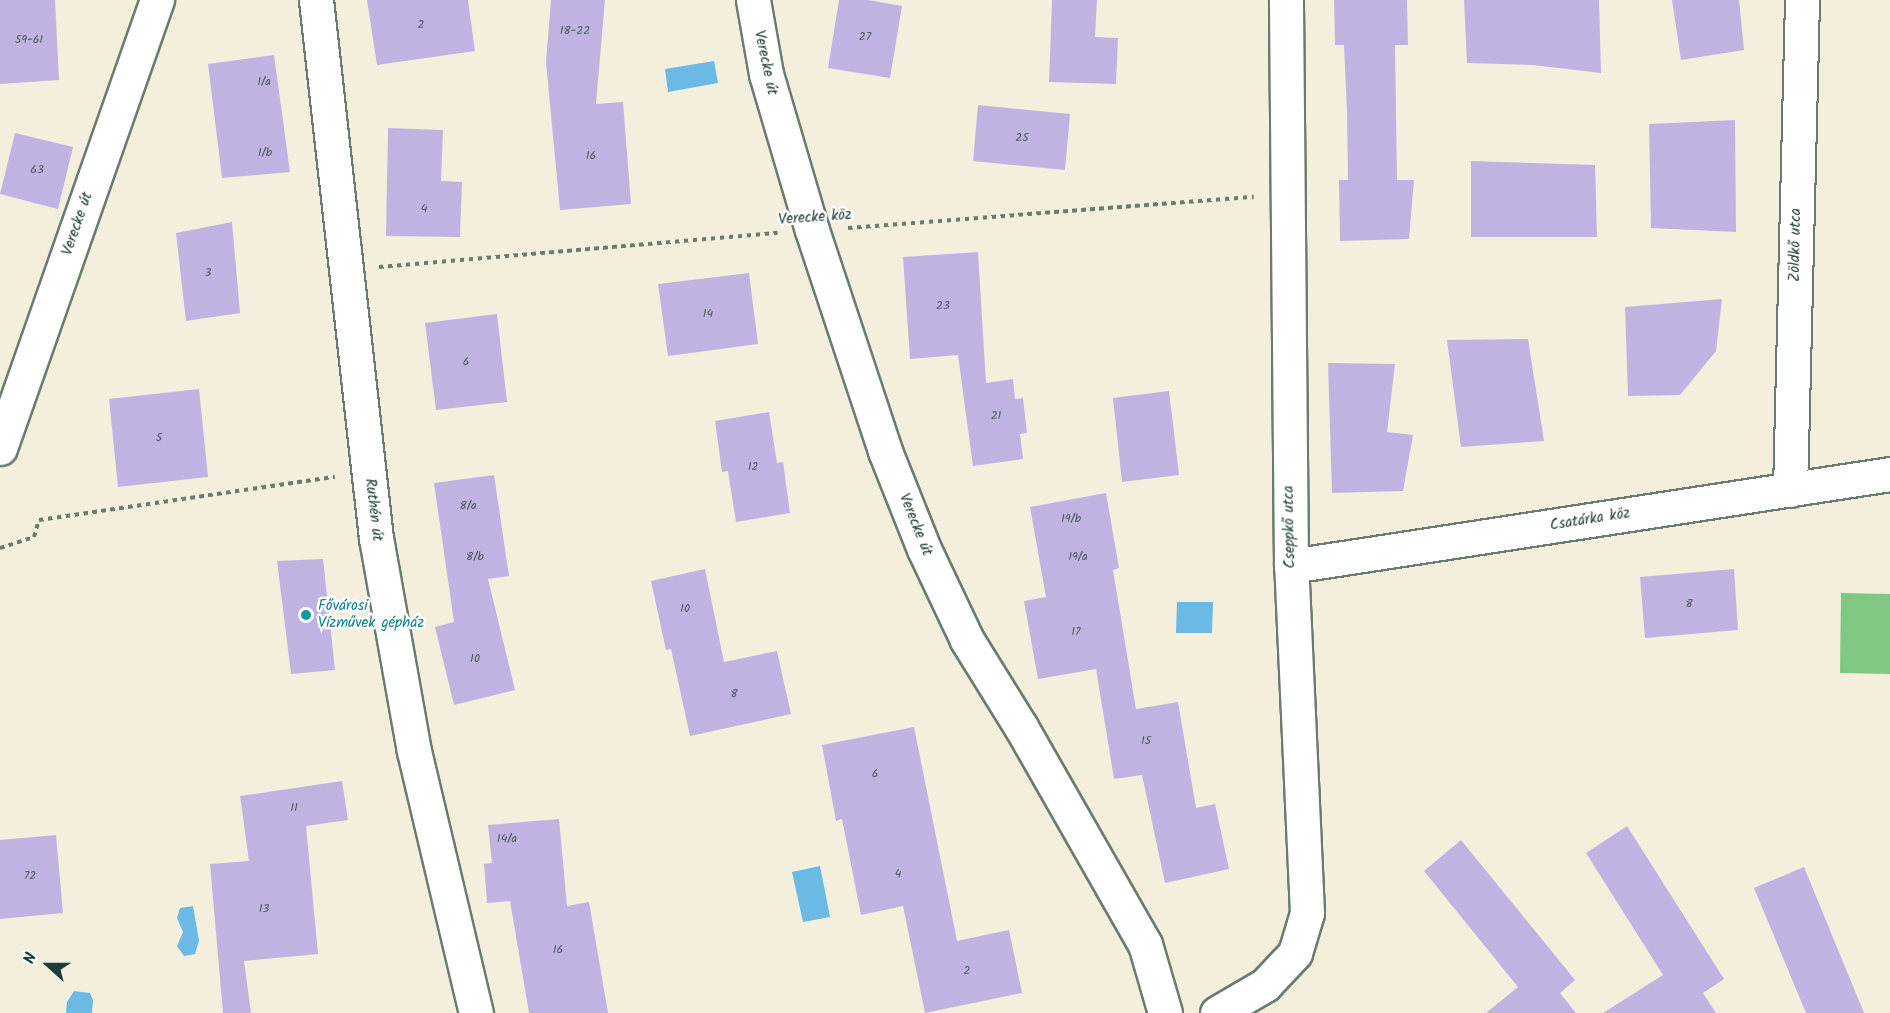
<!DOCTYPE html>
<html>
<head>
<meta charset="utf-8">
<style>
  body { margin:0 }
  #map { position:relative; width:1890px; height:1013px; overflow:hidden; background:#f4efdc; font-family:Kalam,sans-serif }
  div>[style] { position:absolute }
  .green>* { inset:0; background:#80c782 }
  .water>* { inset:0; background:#6abae5 }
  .building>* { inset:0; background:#c1b3e1 }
  .path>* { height:4px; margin-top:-2px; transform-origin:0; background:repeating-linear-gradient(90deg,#6a7b6f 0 4.5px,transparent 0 9px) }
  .roads { filter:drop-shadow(2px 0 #6a7b6f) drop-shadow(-2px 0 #6a7b6f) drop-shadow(0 2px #6a7b6f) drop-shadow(0 -2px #6a7b6f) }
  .street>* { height:33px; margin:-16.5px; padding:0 16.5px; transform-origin:16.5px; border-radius:16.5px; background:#fff }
  .dots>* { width:16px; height:16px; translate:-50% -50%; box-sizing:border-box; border:3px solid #fff; border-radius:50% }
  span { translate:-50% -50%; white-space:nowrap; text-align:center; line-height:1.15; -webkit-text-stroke:5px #fff; paint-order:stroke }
  .number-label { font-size:12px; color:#485a5f }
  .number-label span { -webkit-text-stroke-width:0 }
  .street-label { font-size:15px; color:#1f3d34 }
  .culture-label { font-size:15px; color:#0d838f }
  .left { translate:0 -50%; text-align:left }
  .north { position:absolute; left:18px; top:935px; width:60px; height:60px; -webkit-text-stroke:4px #fff; paint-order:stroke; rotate:291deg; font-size:16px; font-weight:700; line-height:24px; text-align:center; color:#1f3d34 }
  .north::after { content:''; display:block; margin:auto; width:21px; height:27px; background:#1f3d34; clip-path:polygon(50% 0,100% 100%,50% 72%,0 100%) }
</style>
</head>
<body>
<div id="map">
  <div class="green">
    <i style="clip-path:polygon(1841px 593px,1890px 594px,1890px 674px,1840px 673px)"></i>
  </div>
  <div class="water">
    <i style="clip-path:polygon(714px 61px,718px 83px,668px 92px,665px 69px)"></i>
    <i style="clip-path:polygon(1177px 602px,1213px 602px,1212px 633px,1176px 633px)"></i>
    <i style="clip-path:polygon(820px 866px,830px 917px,803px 922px,792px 872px)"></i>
    <i style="clip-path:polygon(193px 906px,199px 941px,195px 954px,184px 956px,177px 946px,183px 932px,177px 918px,180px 908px)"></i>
    <i style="clip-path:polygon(74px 991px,90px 993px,93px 1000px,92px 1013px,66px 1013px,67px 1002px)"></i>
  </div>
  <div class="building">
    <i style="clip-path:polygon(0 0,55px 0,59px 80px,0 84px)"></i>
    <i style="clip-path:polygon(367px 0,468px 0,475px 51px,377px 65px)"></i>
    <i style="clip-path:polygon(551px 0,605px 0,596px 104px,623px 102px,631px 204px,560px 210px,546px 62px)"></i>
    <i style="clip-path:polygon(839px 0,868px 0,902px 6px,890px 78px,828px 68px)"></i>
    <i style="clip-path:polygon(1052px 0,1097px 0,1095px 37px,1118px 38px,1116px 84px,1049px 82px)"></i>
    <i style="clip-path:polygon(1334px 0,1407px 0,1408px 45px,1395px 45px,1397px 180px,1414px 180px,1409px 239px,1340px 241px,1339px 180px,1348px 180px,1347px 111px,1344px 45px,1335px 45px)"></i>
    <i style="clip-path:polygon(1464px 0,1599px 0,1601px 73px,1533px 65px,1467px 63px)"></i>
    <i style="clip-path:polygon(1672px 0,1739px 0,1744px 50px,1681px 60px)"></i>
    <i style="clip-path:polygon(274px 55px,290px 172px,222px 178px,208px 64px)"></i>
    <i style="clip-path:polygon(978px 105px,1070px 114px,1065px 170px,973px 161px)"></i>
    <i style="clip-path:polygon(1735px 120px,1736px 232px,1651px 228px,1649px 124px)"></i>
    <i style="clip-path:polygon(388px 128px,443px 130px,441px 181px,462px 182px,460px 237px,386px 236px)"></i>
    <i style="clip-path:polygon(15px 133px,73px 147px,58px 209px,0 194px)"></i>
    <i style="clip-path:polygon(1471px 161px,1595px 165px,1597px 237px,1471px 237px)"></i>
    <i style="clip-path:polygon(232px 222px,240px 313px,186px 321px,176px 233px)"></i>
    <i style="clip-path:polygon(978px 252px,986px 383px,1013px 379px,1015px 399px,1023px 398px,1027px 433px,1020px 434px,1023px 459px,973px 466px,958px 355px,910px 359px,903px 257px)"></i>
    <i style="clip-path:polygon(749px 273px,758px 344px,668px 356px,658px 284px)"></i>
    <i style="clip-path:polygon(1722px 299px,1716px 351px,1680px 395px,1628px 396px,1625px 307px)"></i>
    <i style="clip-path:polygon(497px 314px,507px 402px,436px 410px,425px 323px)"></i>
    <i style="clip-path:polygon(1528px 339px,1544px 441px,1461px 447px,1447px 340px)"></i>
    <i style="clip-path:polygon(1328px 363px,1395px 364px,1387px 432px,1413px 435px,1403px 491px,1332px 493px)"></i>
    <i style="clip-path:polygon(199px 389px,208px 477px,118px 487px,109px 399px)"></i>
    <i style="clip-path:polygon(1169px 391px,1179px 475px,1122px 482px,1113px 398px)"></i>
    <i style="clip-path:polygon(769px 412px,777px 463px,783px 462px,790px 513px,736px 522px,728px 471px,722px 472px,715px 421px)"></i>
    <i style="clip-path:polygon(494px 475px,509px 576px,488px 579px,515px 690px,454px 705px,435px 627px,454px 622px,434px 483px)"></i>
    <i style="clip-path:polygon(1106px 493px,1119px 568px,1113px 570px,1136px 709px,1178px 702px,1196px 808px,1215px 804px,1229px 869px,1165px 883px,1142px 775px,1114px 779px,1096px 669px,1038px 679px,1024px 601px,1046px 597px,1030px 507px)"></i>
    <i style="clip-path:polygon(323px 559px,335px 670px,291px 674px,277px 561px)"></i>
    <i style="clip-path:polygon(705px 569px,724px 662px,777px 651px,791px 714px,690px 736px,671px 649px,666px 650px,651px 581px)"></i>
    <i style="clip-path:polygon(1734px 569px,1738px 630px,1645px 638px,1640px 577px)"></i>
    <i style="clip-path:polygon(914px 727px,957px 941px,1009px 930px,1022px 993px,925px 1013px,903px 906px,861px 915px,842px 819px,836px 821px,822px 745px)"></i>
    <i style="clip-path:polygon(342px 781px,348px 820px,306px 826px,318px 954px,244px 961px,251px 1013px,223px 1013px,210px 864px,249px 861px,240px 796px)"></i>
    <i style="clip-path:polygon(559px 819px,567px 906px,589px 902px,608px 1013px,529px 1013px,510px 901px,487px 903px,484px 864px,492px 863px,488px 825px)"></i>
    <i style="clip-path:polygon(1627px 826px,1724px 979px,1703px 993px,1716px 1013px,1603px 1013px,1663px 975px,1586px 853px)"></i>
    <i style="clip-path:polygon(56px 835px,63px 913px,0 919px,0 840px)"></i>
    <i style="clip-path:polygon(1461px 840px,1575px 980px,1560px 993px,1576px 1013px,1486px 1013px,1518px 987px,1424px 871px)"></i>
    <i style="clip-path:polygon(1804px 867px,1864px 1013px,1806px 1013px,1754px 888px)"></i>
  </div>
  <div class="path">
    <i style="left:848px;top:228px;width:407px;rotate:-4.4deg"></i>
    <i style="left:379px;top:267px;width:400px;rotate:-4.9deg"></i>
    <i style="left:0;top:548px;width:36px;rotate:-18deg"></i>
    <i style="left:34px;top:537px;width:18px;rotate:-74deg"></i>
    <i style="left:39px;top:520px;width:299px;rotate:-8.3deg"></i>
  </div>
  <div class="roads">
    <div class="street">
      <i style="left:316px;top:0;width:541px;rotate:83.64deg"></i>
      <i style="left:376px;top:538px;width:216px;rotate:79.9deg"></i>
      <i style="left:414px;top:751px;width:269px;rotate:76.7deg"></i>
      <i style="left:753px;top:0;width:75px;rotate:80deg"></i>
      <i style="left:766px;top:74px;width:163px;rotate:73.6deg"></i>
      <i style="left:812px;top:230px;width:233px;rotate:71.7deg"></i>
      <i style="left:885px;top:451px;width:105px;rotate:68.3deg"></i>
      <i style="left:924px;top:549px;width:101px;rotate:64.7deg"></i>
      <i style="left:967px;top:640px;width:102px;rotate:58.2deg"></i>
      <i style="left:1021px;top:727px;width:250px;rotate:60.3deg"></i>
      <i style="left:1145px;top:944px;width:72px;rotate:73.8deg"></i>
      <i style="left:0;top:448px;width:475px;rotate:-70.7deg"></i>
      <i style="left:1790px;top:490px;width:490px;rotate:-88.6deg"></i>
      <i style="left:1291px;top:566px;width:606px;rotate:-8.73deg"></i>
      <i style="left:1217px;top:1013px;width:56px;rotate:-30.3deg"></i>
      <i style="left:1265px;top:985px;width:44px;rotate:-46.8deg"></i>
      <i style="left:1295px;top:953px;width:42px;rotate:-73.3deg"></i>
      <i style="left:1307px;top:913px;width:347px;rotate:-92.6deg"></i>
      <i style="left:1291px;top:566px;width:566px;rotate:-90.51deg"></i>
    </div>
  </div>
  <div class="dots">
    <i style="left:306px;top:615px;background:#0f9aa8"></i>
  </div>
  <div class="number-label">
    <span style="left:421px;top:25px">2</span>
    <span style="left:575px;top:31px">18-22</span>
    <span style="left:865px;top:37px">27</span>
    <span style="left:29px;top:40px">59-61</span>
    <span style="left:264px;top:82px">1/a</span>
    <span style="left:1022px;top:138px">25</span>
    <span style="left:265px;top:153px">1/b</span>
    <span style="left:591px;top:156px">16</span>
    <span style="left:37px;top:170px">63</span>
    <span style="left:424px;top:209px">4</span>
    <span style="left:208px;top:273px">3</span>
    <span style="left:943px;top:306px">23</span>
    <span style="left:708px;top:314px">14</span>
    <span style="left:466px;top:362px">6</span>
    <span style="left:996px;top:416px">21</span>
    <span style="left:159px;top:438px">5</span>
    <span style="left:753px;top:467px">12</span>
    <span style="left:468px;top:506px">8/a</span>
    <span style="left:1071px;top:519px">19/b</span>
    <span style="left:475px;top:557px">8/b</span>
    <span style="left:1078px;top:557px">19/a</span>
    <span style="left:1689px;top:604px">8</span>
    <span style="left:685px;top:609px">10</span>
    <span style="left:1076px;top:632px">17</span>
    <span style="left:475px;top:659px">10</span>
    <span style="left:734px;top:694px">8</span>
    <span style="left:1146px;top:741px">15</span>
    <span style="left:875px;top:774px">6</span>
    <span style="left:294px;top:808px">11</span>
    <span style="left:507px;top:839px">14/a</span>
    <span style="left:898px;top:874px">4</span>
    <span style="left:30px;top:876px">72</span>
    <span style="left:264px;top:909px">13</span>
    <span style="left:558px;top:950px">16</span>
    <span style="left:967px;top:971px">2</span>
  </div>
  <div class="street-label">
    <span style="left:765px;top:63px;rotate:78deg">Verecke út</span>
    <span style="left:815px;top:218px;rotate:-4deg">Verecke köz</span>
    <span style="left:78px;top:224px;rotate:-71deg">Verecke út</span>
    <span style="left:1796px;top:245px;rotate:-89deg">Zöldkő utca</span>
    <span style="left:373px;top:510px;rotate:83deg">Ruthén út</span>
    <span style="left:1590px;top:520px;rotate:-9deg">Csatárka köz</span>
    <span style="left:915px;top:525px;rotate:68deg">Verecke út</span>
    <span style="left:1290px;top:527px;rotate:-91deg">Cseppkő utca</span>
  </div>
  <div class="culture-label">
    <span class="left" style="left:318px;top:615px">Fővárosi<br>Vízművek gépház</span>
  </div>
  <div class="north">N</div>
</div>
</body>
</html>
